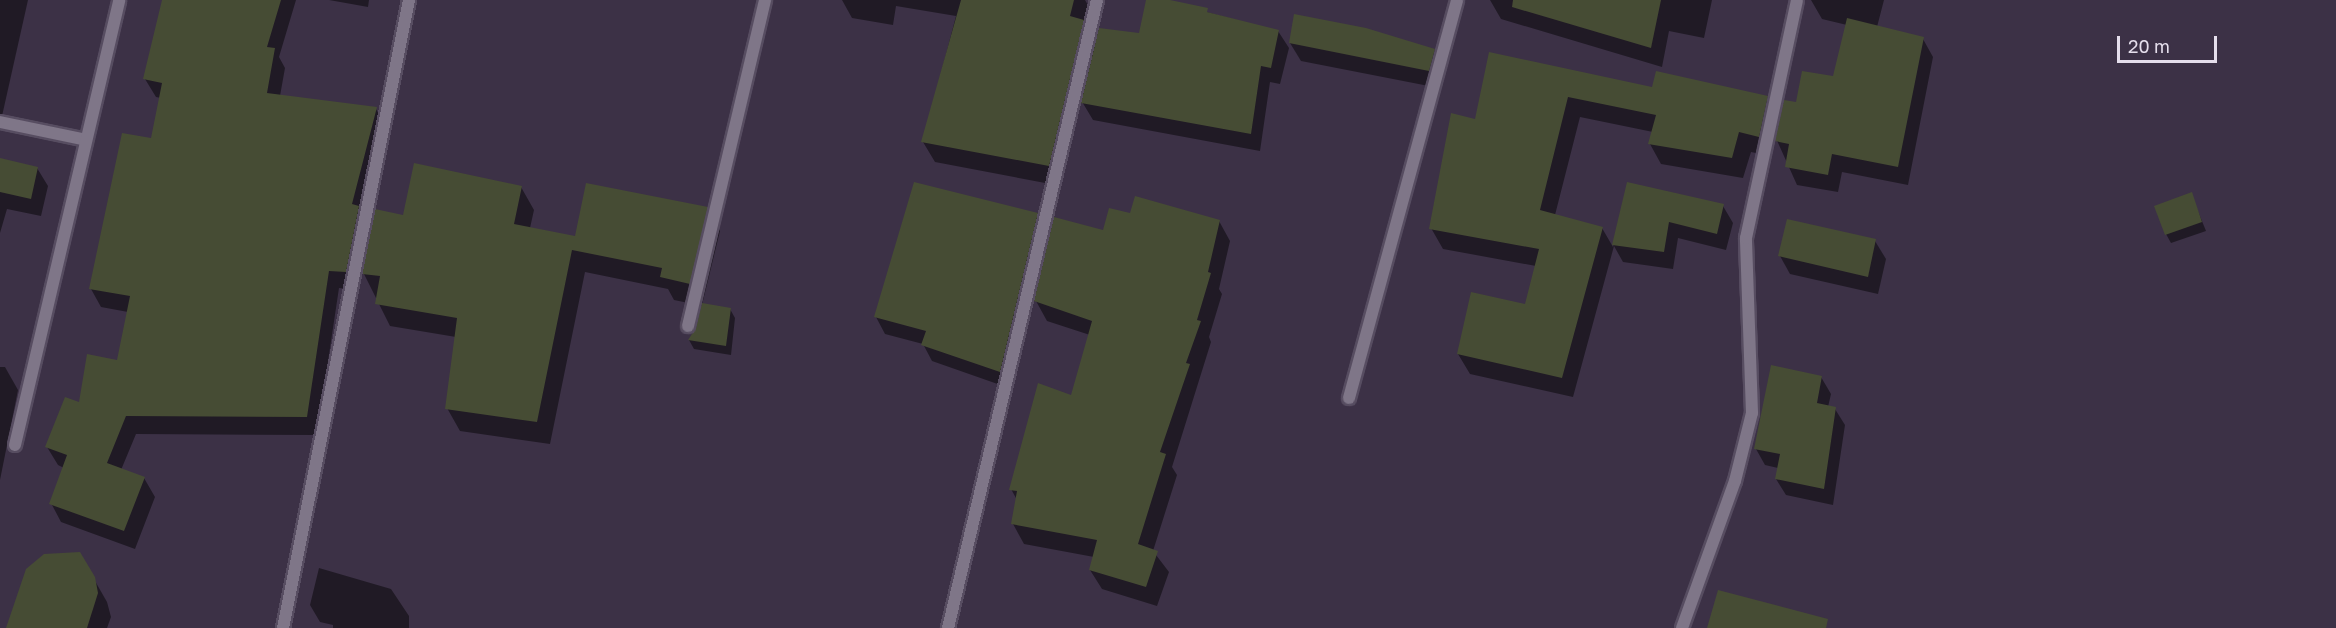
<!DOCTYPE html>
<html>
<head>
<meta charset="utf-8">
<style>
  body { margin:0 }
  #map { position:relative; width:2336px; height:628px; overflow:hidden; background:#3c3146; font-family:"Golos Text",sans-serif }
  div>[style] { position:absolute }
  .shadow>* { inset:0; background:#0007 }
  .building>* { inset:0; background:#464c34 }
  .roads { filter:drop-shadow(2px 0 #574d61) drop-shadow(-2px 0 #574d61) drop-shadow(0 2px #574d61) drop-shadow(0 -2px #574d61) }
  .lane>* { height:12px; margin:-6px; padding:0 6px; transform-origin:6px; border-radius:6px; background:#7f7688 }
  .street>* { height:12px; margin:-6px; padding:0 6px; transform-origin:6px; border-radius:6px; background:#7f7688 }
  span { translate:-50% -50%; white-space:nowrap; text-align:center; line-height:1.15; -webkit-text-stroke:4.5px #3c3146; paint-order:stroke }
  .scale { position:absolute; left:2117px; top:36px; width:100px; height:27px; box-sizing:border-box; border:3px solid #e5deec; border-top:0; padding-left:8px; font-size:18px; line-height:21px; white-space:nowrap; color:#e5deec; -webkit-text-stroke:4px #3c3146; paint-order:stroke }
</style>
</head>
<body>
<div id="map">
  <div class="shadow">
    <i style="clip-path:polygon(0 0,28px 0,0 125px)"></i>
    <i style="clip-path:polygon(163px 0,296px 0,279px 57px,285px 68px,280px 96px,376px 109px,386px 127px,356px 290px,339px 288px,317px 435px,136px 434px,121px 470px,144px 478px,155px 497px,135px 549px,61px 522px,51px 503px,64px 468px,58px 465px,47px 447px,118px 362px,128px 312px,101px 307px,91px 289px,152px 140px,161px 98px,156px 97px,145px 79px)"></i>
    <i style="clip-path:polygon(329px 0,369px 0,368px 7px)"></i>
    <i style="clip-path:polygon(842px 0,1085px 0,1089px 7px,1085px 24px,1096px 45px,1140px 35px,1147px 0,1161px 0,1278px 31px,1289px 48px,1280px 84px,1270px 82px,1260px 151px,1093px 120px,1081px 100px,1061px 186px,935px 162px,923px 142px,956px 16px,896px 6px,893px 25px,852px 18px)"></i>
    <i style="clip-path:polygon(1490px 0,1712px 0,1704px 38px,1669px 31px,1662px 67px,1501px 19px)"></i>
    <i style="clip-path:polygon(1811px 0,1884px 0,1877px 27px,1923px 39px,1933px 57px,1908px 185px,1842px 172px,1838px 192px,1797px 185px,1775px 136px,1770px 156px,1751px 152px,1743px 178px,1661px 164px,1650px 144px,1653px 132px,1580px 117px,1555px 215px,1602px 228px,1613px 247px,1628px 184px,1723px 206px,1733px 223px,1726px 250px,1678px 238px,1673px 269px,1623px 262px,1614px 246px,1573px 397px,1470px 374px,1458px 354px,1526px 306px,1536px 266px,1443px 249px,1431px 228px,1476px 121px,1490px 54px,1653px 88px,1767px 97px,1781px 121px,1834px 78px,1847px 25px,1822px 19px)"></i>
    <i style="clip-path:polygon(1290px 43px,1434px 50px,1445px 68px,1439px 88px,1301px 61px)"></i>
    <i style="clip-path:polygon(0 160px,37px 168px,48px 186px,41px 216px,7px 209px,0 233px)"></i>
    <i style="clip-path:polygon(521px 187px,534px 210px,530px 228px,576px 237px,707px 208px,720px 231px,702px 305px,730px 309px,735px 318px,731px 355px,694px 349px,689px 340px,697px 329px,703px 306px,674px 300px,668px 289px,585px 272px,550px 444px,460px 431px,447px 408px,456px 337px,390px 326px,364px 274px,404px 217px)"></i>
    <i style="clip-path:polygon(2191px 194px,2206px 231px,2171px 243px,2166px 234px)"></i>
    <i style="clip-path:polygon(1037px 215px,1046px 231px,1009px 388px,932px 361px,923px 344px,885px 334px,876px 317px)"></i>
    <i style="clip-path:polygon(1131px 215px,1219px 221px,1230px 241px,1219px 289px,1222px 294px,1209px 337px,1211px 342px,1172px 467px,1177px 475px,1153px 551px,1169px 572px,1157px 606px,1102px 589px,1090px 570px,1094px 557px,1024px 544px,1013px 524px,1017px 500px,1011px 489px,1039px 385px,1072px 397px,1090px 335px,1047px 321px,1036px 301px,1104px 232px)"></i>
    <i style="clip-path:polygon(1875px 241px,1886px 259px,1878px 294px,1790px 274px,1780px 256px)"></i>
    <i style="clip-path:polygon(0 367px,5px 367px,18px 390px,0 480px)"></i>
    <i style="clip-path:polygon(1821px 377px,1831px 394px,1828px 407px,1835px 409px,1845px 425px,1833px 505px,1786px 495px,1776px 479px,1778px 468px,1765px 465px,1756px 449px)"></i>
    <i style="clip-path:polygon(79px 553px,107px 602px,111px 617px,107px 628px,8px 628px)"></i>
    <i style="clip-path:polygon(319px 568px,391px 589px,409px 616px,409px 628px,333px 628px,333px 625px,320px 622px,310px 605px)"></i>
  </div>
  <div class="building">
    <i style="clip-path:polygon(162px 0,281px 0,267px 47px,275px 48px,267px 93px,377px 107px,352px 204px,359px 206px,346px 272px,329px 271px,307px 417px,126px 416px,107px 463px,145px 477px,124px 531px,49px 504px,67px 455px,45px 447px,65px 397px,79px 402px,87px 354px,117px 360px,130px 296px,89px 289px,122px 133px,151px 138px,162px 83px,143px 79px)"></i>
    <i style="clip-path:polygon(961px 0,1074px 0,1070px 16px,1084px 20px,1049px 166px,921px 142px)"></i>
    <i style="clip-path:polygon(1146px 0,1170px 0,1208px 8px,1207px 12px,1279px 30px,1271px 68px,1261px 66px,1251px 134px,1081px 103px,1099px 28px,1139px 33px)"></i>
    <i style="clip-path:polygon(1513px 0,1661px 0,1651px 48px,1512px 7px)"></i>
    <i style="clip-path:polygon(1294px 14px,1366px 28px,1435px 49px,1429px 71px,1289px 43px)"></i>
    <i style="clip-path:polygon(1847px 18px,1924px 37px,1898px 167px,1832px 154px,1828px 175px,1785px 167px,1789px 144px,1775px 141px,1784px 100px,1796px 102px,1802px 71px,1833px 76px)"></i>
    <i style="clip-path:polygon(1489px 52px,1652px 87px,1656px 71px,1768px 96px,1759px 137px,1739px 132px,1732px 158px,1648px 144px,1656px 115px,1568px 97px,1540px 210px,1603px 227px,1562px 378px,1457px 354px,1471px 292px,1525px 304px,1539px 249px,1429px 229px,1451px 113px,1475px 119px)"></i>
    <i style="clip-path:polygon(0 158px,38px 167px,31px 199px,0 192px)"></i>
    <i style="clip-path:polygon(414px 163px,522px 186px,514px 224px,575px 236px,586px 183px,708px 207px,690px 284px,660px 277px,662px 268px,572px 250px,537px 422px,445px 409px,457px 318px,375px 304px,380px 276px,362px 274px,375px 209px,403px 215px)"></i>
    <i style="clip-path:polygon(914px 182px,1038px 213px,1000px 372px,921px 345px,926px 331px,874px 317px)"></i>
    <i style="clip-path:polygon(1627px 182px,1724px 204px,1717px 234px,1669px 222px,1664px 252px,1612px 245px)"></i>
    <i style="clip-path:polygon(2192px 192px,2202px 222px,2165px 235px,2154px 206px)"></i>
    <i style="clip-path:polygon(1135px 196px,1220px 220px,1208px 272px,1211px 273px,1197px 320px,1201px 321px,1186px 363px,1190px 364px,1160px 452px,1166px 454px,1138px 544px,1158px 551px,1146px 587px,1089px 570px,1097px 540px,1011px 524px,1017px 491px,1009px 490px,1038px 383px,1071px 395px,1092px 321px,1034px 301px,1054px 217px,1103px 230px,1109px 208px,1130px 213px)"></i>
    <i style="clip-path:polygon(1787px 219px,1876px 239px,1868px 277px,1778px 256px)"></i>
    <i style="clip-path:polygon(702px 303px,731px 308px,726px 346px,688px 340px,696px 328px)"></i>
    <i style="clip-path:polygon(1771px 365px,1822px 376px,1817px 403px,1836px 407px,1824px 489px,1775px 479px,1780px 454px,1754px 449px)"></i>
    <i style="clip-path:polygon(80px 552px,95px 577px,98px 593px,87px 628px,6px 628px,26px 569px,44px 554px)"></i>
    <i style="clip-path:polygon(1718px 590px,1828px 619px,1826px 628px,1707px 628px)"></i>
  </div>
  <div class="roads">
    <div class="lane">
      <i style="left:0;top:122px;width:88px;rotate:11.8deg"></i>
    </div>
    <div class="street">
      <i style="left:688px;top:326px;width:335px;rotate:-76.7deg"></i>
      <i style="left:1349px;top:398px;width:412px;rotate:-74.8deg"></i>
      <i style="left:15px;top:445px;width:457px;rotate:-76.8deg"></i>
      <i style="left:283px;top:628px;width:641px;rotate:-78.65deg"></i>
      <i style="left:948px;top:628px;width:645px;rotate:-76.65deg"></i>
      <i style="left:1682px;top:628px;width:156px;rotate:-70.2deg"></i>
      <i style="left:1735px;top:481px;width:70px;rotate:-76deg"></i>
      <i style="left:1752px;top:413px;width:175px;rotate:-92deg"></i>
      <i style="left:1746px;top:238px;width:243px;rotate:-77.9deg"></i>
    </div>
  </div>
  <div class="scale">20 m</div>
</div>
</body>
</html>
